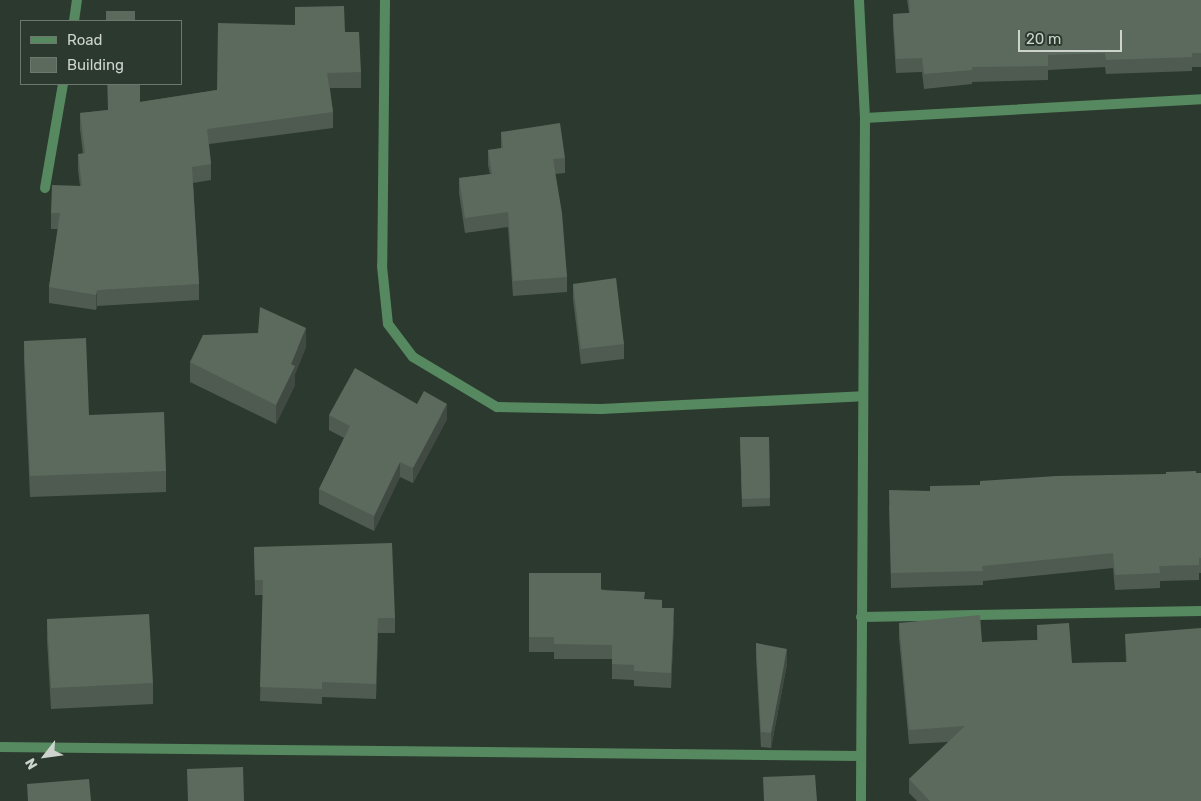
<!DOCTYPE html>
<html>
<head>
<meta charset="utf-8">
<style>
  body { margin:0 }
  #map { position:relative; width:1201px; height:801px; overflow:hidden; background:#2c392e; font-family:Rubik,sans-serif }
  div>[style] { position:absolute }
  .minor>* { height:10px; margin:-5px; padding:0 5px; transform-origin:5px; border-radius:5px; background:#568960 }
  .wall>* { inset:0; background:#4f5b51 }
  .shaded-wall>* { inset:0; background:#404a42 }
  .building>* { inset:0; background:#5c6a5e }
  span { translate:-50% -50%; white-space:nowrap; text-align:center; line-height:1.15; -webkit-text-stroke:4px #2c392e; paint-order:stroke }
  .legend { position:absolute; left:20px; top:20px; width:162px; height:65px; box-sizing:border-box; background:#2c392e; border:1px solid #6c776e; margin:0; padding:6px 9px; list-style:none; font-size:15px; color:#ccd4cd }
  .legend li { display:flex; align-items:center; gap:10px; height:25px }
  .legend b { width:25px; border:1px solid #6c776e }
  .north { position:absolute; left:20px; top:731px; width:50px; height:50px; -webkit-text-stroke:4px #2c392e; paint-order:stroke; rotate:240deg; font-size:14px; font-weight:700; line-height:20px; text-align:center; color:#ccd4cd }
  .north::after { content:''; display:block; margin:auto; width:18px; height:22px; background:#ccd4cd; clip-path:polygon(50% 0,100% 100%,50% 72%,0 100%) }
  .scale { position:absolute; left:1018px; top:30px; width:104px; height:22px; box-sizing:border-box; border:2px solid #ccd4cd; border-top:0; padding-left:6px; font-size:15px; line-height:18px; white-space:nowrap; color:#ccd4cd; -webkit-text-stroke:4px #2c392e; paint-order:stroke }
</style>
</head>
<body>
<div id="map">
  <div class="minor">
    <i style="left:385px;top:0;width:266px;rotate:90.6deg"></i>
    <i style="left:382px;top:266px;width:58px;rotate:84.1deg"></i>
    <i style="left:388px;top:324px;width:41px;rotate:52.9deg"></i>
    <i style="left:413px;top:357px;width:98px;rotate:30.8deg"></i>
    <i style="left:497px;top:407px;width:104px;rotate:1.1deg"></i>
    <i style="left:601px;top:409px;width:262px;rotate:-2.8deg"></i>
    <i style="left:859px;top:0;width:118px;rotate:87.1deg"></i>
    <i style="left:865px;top:118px;width:683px;rotate:90.34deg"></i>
    <i style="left:74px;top:21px;width:21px;rotate:-82deg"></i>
    <i style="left:865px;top:118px;width:337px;rotate:-3.2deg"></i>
    <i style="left:45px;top:188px;width:106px;rotate:-80.2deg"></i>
    <i style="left:861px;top:617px;width:340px;rotate:-1deg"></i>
    <i style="left:0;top:747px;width:861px;rotate:0.6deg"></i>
  </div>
  <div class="wall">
    <i style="clip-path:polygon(907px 0,1201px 0,1201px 67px,1192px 67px,1192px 71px,1106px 74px,1105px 67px,1048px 70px,1048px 80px,972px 82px,972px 84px,924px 89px,922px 72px,896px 73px,893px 28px,893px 14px,909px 13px)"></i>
    <i style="clip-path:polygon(345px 32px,361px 72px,361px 88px,330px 88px,333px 112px,333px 128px,209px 144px,211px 164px,211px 180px,193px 183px,199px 284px,199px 300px,97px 306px,96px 310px,49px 303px,49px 287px,58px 229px,51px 229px,51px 213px,80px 186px,78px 170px,78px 154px,83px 154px,80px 129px,80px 113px,108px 110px,107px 84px,140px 84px,140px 102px,217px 90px)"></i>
    <i style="clip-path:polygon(501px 132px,565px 158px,565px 173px,555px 174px,567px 277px,567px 292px,513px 296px,508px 227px,465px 233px,459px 193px,459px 178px,490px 174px,488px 165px,488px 150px,501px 148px)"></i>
    <i style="clip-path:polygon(573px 284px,624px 344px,624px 359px,581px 364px,573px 299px)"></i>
    <i style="clip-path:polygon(24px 341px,89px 415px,166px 471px,166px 492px,30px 497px,24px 362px)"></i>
    <i style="clip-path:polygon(306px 347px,295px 374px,295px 385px,276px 424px,190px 382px,190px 362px)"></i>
    <i style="clip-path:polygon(417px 404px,447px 419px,413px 483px,400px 477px,374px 531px,319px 504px,319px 489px,344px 438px,329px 430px,329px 415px)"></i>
    <i style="clip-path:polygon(740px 437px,769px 437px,770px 506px,742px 507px)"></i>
    <i style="clip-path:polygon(1201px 473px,1201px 573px,1199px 573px,1199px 580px,1160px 581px,1160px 588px,1115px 590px,1113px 568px,983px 581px,983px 585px,891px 588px,889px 505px,930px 491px,980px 485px)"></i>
    <i style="clip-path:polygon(254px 547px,395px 618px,395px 633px,378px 633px,376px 699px,322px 697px,322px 704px,260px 701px,263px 595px,255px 595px)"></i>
    <i style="clip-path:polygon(529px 573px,645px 599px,662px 608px,674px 623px,671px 688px,634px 686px,634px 680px,612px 679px,612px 659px,554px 659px,554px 652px,529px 652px)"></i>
    <i style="clip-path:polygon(47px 619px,153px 683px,153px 704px,51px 709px,47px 640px)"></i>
    <i style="clip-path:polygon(899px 623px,982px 642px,1037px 640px,1037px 625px,1072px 663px,1126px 662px,1125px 634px,1201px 801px,917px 801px,909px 793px,909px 779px,949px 742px,909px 744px,899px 638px)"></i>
    <i style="clip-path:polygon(756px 643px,787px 664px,771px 748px,761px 747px,756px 658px)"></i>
  </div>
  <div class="shaded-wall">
    <i style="clip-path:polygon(97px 290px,97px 306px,96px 310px,96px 295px)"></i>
    <i style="clip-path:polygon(306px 328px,306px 347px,295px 374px,295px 385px,276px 424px,276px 405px,291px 364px)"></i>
    <i style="clip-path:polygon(447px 404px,447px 419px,413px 483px,413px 468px)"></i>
    <i style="clip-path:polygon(400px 462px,400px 477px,374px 531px,374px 516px)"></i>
    <i style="clip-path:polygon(674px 608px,674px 623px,671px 688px,671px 673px)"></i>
    <i style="clip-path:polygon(378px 618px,378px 633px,376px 699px,376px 684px)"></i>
    <i style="clip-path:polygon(787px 649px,787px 664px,771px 748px,771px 733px)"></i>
  </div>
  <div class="building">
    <i style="clip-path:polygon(909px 0,1201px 0,1201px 53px,1192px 53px,1192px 57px,1106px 60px,1105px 53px,1048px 55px,1048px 66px,972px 67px,972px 70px,924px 74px,922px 58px,896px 59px,893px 14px,910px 13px)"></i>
    <i style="clip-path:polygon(344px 6px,345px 32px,359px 32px,361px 72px,327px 73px,333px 112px,207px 129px,211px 164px,192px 167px,199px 284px,97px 290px,96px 295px,49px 287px,60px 213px,51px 213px,52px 185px,82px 186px,78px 154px,85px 153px,80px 113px,108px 110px,108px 84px,140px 84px,140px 102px,217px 90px,218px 23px,295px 25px,295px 7px)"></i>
    <i style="clip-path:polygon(106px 11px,135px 11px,135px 21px,106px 21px)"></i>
    <i style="clip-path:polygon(560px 123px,565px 158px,553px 159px,562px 213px,567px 277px,513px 281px,508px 212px,465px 218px,459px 178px,492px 174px,488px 150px,503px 148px,501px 132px)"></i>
    <i style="clip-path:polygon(616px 278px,624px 344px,581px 349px,573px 284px)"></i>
    <i style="clip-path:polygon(260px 307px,306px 328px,291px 364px,295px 366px,276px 405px,190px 362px,203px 335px,258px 333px)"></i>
    <i style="clip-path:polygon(86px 338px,89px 415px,164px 412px,166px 471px,30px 476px,24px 341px)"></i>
    <i style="clip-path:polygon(355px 368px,417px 404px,424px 391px,447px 404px,413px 468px,400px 462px,374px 516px,319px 489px,350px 426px,329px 415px)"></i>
    <i style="clip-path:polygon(740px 437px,769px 437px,770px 498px,742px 499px)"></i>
    <i style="clip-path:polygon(1196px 471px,1196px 473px,1201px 473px,1201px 558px,1199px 558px,1199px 565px,1159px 566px,1160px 573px,1115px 575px,1113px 553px,982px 566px,983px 571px,891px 573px,889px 490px,930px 491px,930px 486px,980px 485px,980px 481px,1056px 476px,1166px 474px,1166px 472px)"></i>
    <i style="clip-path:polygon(392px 543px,395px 618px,378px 618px,376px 684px,322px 682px,322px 689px,260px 687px,263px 580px,255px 580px,254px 547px)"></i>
    <i style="clip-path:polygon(529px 573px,601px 573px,601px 590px,645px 592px,644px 599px,662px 600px,662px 608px,674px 608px,671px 673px,634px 671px,634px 665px,612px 664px,612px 645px,554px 644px,554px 637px,529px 637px)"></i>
    <i style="clip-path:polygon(149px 614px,153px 683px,51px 688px,47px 619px)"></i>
    <i style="clip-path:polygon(980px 615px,982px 642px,1038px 640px,1037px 625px,1069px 623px,1072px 663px,1127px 662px,1125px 634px,1201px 628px,1201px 801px,930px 801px,909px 779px,965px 726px,909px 730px,899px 623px)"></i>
    <i style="clip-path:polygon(756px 643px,787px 649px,771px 733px,761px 732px)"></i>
    <i style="clip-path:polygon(243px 767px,244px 801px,188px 801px,187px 769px)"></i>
    <i style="clip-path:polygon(815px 775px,817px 801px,764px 801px,763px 777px)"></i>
    <i style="clip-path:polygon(89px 779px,91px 801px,28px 801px,27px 784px)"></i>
  </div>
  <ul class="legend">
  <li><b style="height:6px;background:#568960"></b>Road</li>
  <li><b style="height:14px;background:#5c6a5e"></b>Building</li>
  </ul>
  <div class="north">N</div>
  <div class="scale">20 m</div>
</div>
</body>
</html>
